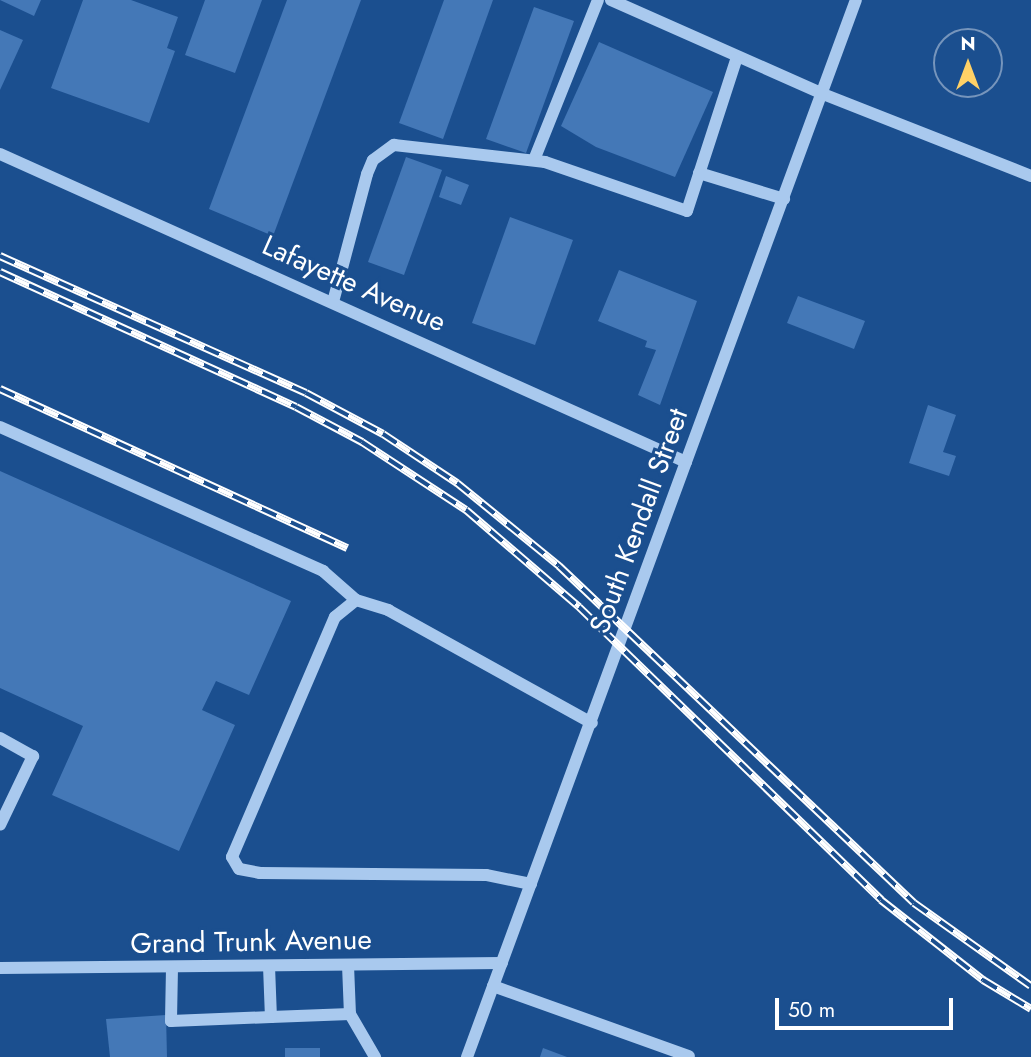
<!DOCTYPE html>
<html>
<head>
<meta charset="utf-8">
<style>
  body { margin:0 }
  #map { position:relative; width:1031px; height:1057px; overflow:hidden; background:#1b4f8f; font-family:Jost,sans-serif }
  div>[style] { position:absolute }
  .building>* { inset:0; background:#4478b7 }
  .minor>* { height:12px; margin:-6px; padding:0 6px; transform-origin:6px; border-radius:6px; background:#a9c9ee }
  .rail>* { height:8px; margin-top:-4px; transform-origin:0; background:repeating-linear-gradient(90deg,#1b4f8f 0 16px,#fff 0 32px); box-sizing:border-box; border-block:2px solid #fff }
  span { translate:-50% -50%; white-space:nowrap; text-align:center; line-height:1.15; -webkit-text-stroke:6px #1b4f8f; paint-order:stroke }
  .street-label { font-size:28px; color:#fff }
  .north { position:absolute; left:933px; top:28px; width:70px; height:70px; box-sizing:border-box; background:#1b4f8f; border:2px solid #7695bc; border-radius:50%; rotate:0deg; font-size:19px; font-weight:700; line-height:28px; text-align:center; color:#fff }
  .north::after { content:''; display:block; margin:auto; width:24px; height:32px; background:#ffd166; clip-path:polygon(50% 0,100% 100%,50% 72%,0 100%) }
  .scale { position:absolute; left:775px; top:998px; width:178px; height:32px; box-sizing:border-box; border:4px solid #fff; border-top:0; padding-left:9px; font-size:21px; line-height:24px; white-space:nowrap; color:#fff; -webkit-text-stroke:5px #1b4f8f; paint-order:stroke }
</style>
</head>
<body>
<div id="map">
  <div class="building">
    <i style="clip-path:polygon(0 0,41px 0,34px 16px)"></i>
    <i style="clip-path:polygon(83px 0,131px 0,178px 17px,167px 48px,175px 51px,149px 123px,51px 88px)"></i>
    <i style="clip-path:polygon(205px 0,262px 0,235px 73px,185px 55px)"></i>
    <i style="clip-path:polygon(287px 0,361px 0,273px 236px,209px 209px)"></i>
    <i style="clip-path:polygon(444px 0,493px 0,443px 139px,399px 123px)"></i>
    <i style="clip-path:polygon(534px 7px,574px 21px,526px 153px,486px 139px)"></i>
    <i style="clip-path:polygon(0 30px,23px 40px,0 90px)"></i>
    <i style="clip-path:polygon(599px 42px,713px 92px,675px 177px,596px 147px,561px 126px)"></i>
    <i style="clip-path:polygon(406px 157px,442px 170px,404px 275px,368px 262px)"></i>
    <i style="clip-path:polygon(446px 176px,469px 185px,461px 205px,439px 197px)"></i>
    <i style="clip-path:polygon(510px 217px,573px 240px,535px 345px,472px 323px)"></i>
    <i style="clip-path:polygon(619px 270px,697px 301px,660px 405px,638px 395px,656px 350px,645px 347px,647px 341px,598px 321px)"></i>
    <i style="clip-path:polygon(798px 296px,865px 321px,854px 349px,787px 323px)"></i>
    <i style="clip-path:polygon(928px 405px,956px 415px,943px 452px,956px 456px,949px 476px,909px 463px)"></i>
    <i style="clip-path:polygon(0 471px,291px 601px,249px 695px,216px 681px,202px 710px,235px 725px,179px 851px,52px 795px,83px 726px,0 688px)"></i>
    <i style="clip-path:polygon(166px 1015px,167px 1057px,110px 1057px,106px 1019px)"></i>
    <i style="clip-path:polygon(285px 1048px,320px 1048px,320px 1057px,285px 1057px)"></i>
    <i style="clip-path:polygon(543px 1048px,567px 1057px,540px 1057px)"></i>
  </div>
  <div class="minor">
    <i style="left:611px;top:0;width:232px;rotate:23.9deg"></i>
    <i style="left:823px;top:94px;width:224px;rotate:21.5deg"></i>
    <i style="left:0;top:154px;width:752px;rotate:24.18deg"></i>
    <i style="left:534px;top:160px;width:172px;rotate:-68.2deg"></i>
    <i style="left:699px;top:173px;width:89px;rotate:17deg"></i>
    <i style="left:333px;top:302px;width:132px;rotate:-75.1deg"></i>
    <i style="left:367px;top:174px;width:15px;rotate:-67deg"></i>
    <i style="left:373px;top:160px;width:26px;rotate:-36deg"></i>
    <i style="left:394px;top:145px;width:152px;rotate:6.4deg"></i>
    <i style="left:545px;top:162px;width:150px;rotate:19deg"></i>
    <i style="left:687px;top:211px;width:162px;rotate:-72deg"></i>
    <i style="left:0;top:427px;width:354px;rotate:24deg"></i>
    <i style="left:323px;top:571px;width:44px;rotate:41.3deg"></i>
    <i style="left:0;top:738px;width:38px;rotate:29deg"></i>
    <i style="left:33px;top:756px;width:76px;rotate:115.6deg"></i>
    <i style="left:531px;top:884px;width:46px;rotate:-168.7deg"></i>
    <i style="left:486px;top:875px;width:226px;rotate:-179.5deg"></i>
    <i style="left:260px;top:873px;width:21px;rotate:-169deg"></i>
    <i style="left:239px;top:869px;width:14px;rotate:-120deg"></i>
    <i style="left:232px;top:857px;width:261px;rotate:-66.8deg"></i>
    <i style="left:335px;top:617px;width:27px;rotate:-39deg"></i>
    <i style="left:356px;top:600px;width:34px;rotate:17deg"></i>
    <i style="left:388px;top:610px;width:233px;rotate:29deg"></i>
    <i style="left:348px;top:965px;width:49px;rotate:87.7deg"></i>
    <i style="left:350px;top:1014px;width:50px;rotate:59.8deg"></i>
    <i style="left:269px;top:966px;width:51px;rotate:87.8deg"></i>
    <i style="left:271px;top:1017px;width:79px;rotate:-2.2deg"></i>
    <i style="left:0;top:968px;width:502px;rotate:-0.57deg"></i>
    <i style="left:172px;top:968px;width:53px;rotate:91.1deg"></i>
    <i style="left:171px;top:1021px;width:100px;rotate:-2.3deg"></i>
    <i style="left:493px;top:986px;width:208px;rotate:19.7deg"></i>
    <i style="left:467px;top:1057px;width:1126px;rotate:-69.8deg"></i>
  </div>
  <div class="rail">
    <i style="left:0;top:256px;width:335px;rotate:24.1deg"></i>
    <i style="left:306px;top:393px;width:87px;rotate:28deg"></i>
    <i style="left:383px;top:434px;width:89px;rotate:33.5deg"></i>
    <i style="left:457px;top:483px;width:132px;rotate:39.1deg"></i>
    <i style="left:559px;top:566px;width:489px;rotate:43.5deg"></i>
    <i style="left:914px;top:903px;width:143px;rotate:35.4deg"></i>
    <i style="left:0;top:272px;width:325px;rotate:24.5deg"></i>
    <i style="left:296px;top:407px;width:75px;rotate:27.9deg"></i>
    <i style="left:362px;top:442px;width:124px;rotate:33.2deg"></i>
    <i style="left:466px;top:510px;width:149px;rotate:40.6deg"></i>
    <i style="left:579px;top:607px;width:421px;rotate:44.1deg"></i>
    <i style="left:881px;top:900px;width:130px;rotate:38.1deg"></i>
    <i style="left:983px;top:980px;width:56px;rotate:31.1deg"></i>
    <i style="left:0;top:389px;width:382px;rotate:24.6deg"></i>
  </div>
  <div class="street-label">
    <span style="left:354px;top:284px;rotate:24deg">Lafayette Avenue</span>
    <span style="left:639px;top:521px;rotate:-70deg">South Kendall Street</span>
    <span style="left:251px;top:942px;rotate:-1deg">Grand Trunk Avenue</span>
  </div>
  <div class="north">N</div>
  <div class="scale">50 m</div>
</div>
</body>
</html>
